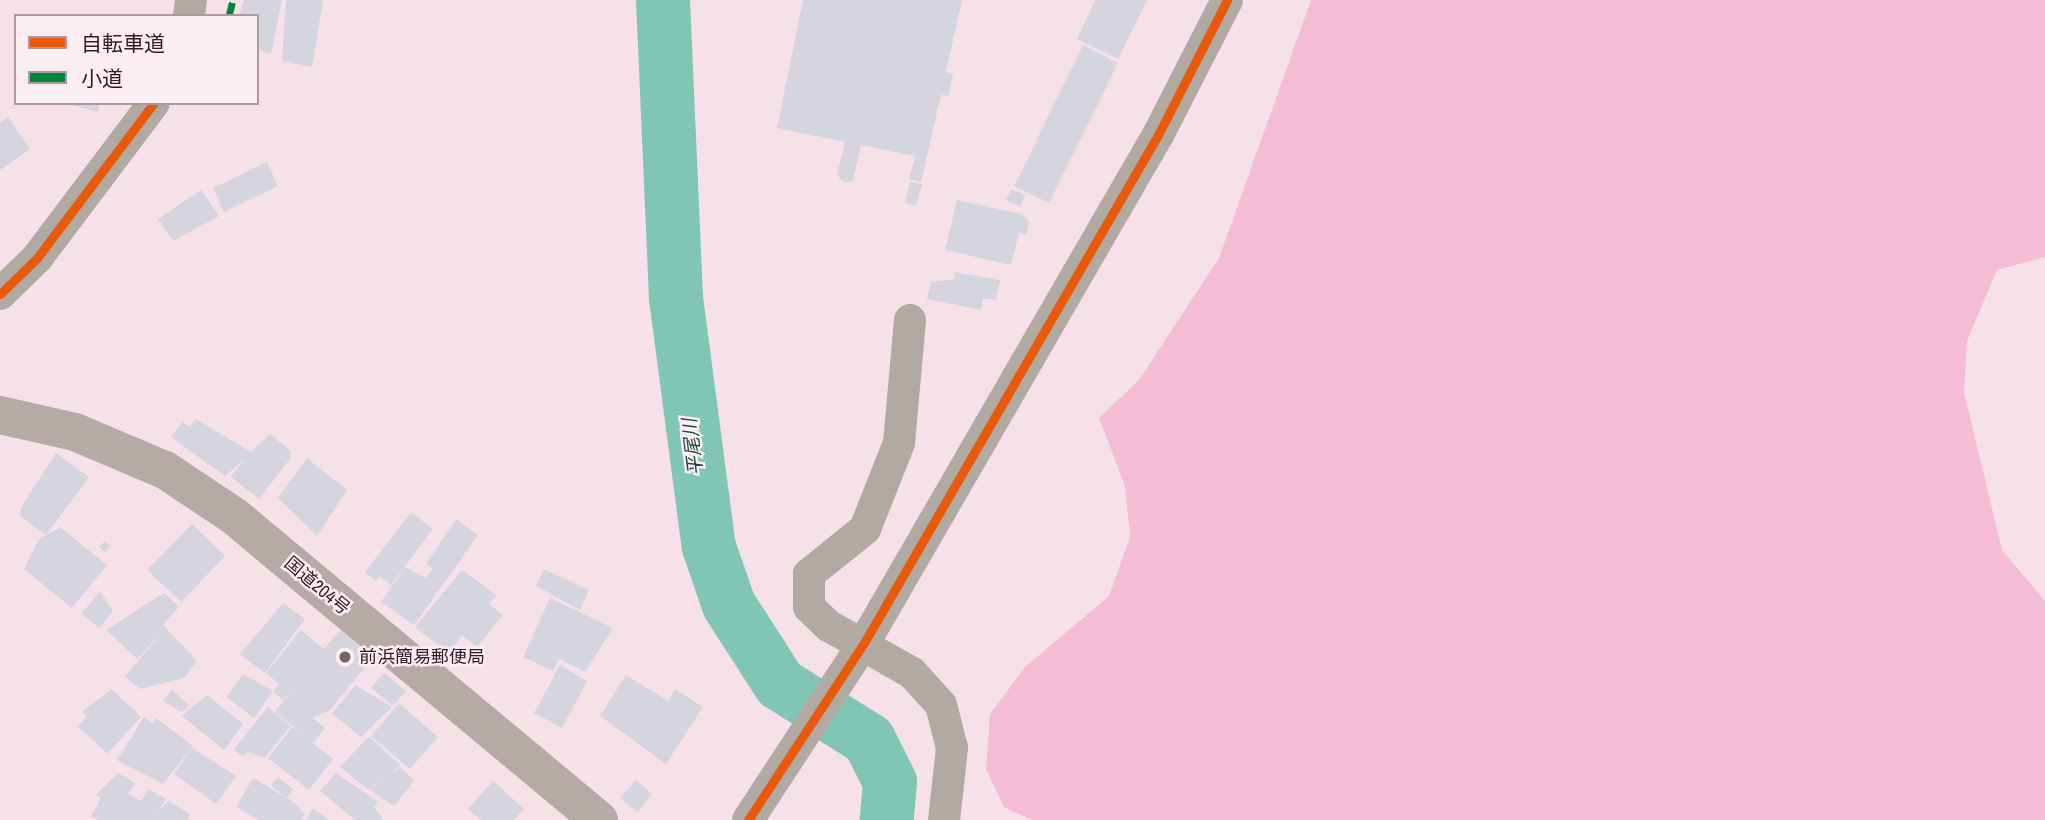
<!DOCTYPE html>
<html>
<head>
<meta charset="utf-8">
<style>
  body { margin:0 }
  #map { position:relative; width:2045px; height:820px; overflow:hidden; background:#f7e1e9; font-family:"Archivo Narrow","Noto Sans JP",sans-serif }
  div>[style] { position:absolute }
  .green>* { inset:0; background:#f4bdd3 }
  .river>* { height:54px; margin:-27px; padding:0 27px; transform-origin:27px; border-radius:27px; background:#81c5b4 }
  .building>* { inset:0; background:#d4d5df }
  .minor>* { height:32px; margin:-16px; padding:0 16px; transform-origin:16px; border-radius:16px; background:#b0aaa2 }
  .highway>* { height:38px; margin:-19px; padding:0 19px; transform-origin:19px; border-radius:19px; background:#b5aaa6 }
  .quiet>* { height:7px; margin-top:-3.5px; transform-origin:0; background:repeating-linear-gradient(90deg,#00873e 0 14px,transparent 0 21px) }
  .cycleway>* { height:9px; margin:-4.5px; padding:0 4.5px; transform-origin:4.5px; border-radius:4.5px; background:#e8590c }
  .dots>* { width:19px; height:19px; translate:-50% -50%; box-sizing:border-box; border:4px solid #fbeef3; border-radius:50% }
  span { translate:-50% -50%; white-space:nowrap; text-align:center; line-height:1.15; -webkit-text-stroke:5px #fbeef3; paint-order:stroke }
  .street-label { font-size:18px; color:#321c25 }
  .poi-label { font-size:18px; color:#321c25 }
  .left { translate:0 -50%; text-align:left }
  .water-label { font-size:19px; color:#1a493d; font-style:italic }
  .legend { position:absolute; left:14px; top:14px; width:245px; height:91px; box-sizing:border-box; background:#fbeef3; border:2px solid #ab9aa1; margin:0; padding:9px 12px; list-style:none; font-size:21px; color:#321c25 }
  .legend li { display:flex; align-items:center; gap:14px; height:35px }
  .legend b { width:35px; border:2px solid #ab9aa1 }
</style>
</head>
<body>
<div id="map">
  <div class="green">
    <i style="clip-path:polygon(1311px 0,2045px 0,2045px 257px,1997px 270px,1967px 341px,1964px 392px,2002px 550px,2045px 601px,2045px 820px,1032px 820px,1004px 807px,986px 769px,990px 714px,1025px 667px,1109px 596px,1130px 537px,1125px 486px,1099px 418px,1139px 380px,1219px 258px)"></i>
  </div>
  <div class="river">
    <i style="left:663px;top:0;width:298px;rotate:87.5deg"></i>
    <i style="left:676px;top:298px;width:251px;rotate:82.5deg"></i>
    <i style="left:709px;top:547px;width:61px;rotate:71deg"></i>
    <i style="left:729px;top:605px;width:94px;rotate:57.2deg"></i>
    <i style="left:780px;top:684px;width:105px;rotate:32.2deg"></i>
    <i style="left:869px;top:740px;width:47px;rotate:63.4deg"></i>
    <i style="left:890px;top:782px;width:38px;rotate:95deg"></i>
  </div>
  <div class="building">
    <i style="clip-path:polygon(244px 0,282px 0,271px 54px,257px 49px,257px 16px,239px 16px)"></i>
    <i style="clip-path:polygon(286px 0,323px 0,312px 67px,282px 61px)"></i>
    <i style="clip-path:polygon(803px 0,962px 0,946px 72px,953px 74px,948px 96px,941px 95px,921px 182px,909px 179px,915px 156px,861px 145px,853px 181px,844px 183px,837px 175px,845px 142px,777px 128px)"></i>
    <i style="clip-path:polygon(1095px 0,1147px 0,1118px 59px,1077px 39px)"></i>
    <i style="clip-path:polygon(1083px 45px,1118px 63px,1049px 203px,1014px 186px)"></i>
    <i style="clip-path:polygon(64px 103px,100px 103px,98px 112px)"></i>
    <i style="clip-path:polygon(8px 117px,30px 149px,0 170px,0 123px)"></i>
    <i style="clip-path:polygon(267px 162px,278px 186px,224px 212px,213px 188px)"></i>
    <i style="clip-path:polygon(910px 182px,922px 184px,916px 206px,905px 203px)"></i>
    <i style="clip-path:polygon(1011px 189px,1025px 195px,1020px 206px,1006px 200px)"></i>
    <i style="clip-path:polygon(201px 190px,219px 216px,173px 241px,158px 219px)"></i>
    <i style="clip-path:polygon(957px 200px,1022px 214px,1029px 222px,1026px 235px,1019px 233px,1011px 265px,945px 250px)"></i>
    <i style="clip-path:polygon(955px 272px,1000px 280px,996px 300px,983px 298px,981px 310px,927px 299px,931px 282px,954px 279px)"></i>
    <i style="clip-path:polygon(196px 419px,251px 452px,270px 434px,291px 451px,290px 459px,259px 499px,231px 477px,245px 459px,225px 476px,171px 437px,183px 422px,189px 427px)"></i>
    <i style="clip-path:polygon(56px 453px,89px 477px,46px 535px,20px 516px,21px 507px)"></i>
    <i style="clip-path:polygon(307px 458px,347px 490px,317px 536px,278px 498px)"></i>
    <i style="clip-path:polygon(411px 512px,433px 529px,391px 585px,379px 576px,376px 581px,365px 572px)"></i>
    <i style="clip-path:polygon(456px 519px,478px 535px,414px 625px,381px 602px,405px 567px,426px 578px,433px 568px,426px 564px)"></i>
    <i style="clip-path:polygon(192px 524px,225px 556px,181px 602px,147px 570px)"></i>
    <i style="clip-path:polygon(60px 527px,107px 565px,72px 608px,24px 569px,39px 539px)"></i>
    <i style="clip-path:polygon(105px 541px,110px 546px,105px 552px,99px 547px)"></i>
    <i style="clip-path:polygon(544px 569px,589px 590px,580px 610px,536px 586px)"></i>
    <i style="clip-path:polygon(462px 570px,497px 595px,489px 604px,503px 615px,477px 647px,462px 635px,448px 653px,415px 627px)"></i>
    <i style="clip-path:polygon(100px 591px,113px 611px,99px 628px,81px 614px)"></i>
    <i style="clip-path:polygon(164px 593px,179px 607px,163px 625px,197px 661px,184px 678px,140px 689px,125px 677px,162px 632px,137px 659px,106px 630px)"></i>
    <i style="clip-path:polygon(550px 598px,613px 628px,585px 672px,559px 659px,553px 671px,523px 657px)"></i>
    <i style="clip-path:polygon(283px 603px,305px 619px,265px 673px,240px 654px)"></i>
    <i style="clip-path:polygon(301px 630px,324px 649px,340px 630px,373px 657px,330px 710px,313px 718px,325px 728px,313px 743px,333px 759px,309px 790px,268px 758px,292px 727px,304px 735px,275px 712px,294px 688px,283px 700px,273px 692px,279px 684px,266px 673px)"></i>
    <i style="clip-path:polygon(560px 665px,587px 681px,562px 728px,534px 713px)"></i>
    <i style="clip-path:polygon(384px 673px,406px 691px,393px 706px,371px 688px)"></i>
    <i style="clip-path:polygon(243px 674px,273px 691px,254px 718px,226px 697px)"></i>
    <i style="clip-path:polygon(626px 675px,668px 701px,675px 689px,703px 707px,666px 764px,600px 716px)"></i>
    <i style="clip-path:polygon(355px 685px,392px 707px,361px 737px,332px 714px)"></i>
    <i style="clip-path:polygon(112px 689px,141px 717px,107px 754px,78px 726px,87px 717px,82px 712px)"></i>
    <i style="clip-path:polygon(172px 690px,189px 705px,182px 712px,163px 701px)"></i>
    <i style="clip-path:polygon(207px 695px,243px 724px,224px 750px,182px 716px)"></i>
    <i style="clip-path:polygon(399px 703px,438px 737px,410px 769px,371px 736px)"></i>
    <i style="clip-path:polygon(268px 707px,291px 726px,264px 758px,248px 752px,243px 757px,234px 749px)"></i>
    <i style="clip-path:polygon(144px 717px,152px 723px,156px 718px,193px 746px,163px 784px,117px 760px)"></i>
    <i style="clip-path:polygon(369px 736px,400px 765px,388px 778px,400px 767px,414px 781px,394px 806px,370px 790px,384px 773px,369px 790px,340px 767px)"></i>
    <i style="clip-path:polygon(192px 748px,236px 776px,216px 804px,174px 774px)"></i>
    <i style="clip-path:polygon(118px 773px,135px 783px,128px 794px,141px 801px,148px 789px,166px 799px,157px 813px,168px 801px,190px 814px,187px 820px,99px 820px,91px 816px,101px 798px,96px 795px)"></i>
    <i style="clip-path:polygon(336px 773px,378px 802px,374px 807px,383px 820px,355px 820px,320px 791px)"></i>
    <i style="clip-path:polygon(278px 777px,293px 789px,287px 798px,271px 786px)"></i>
    <i style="clip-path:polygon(253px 778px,295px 803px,305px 814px,301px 820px,259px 820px,236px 807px)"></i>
    <i style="clip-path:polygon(636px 780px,652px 794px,637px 812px,620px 798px)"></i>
    <i style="clip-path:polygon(493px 781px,524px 809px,514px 820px,481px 820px,468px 809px)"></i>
    <i style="clip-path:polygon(313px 809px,329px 820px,306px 820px)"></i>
  </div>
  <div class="minor">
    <i style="left:189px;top:16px;width:16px;rotate:-83deg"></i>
    <i style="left:0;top:294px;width:52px;rotate:-44.2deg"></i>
    <i style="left:37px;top:258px;width:194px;rotate:-53deg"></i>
    <i style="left:910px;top:320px;width:123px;rotate:95.1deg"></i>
    <i style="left:899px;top:443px;width:92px;rotate:111.6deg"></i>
    <i style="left:865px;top:529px;width:72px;rotate:141.2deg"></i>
    <i style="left:809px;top:574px;width:33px;rotate:90deg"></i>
    <i style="left:809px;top:607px;width:28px;rotate:44deg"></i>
    <i style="left:829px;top:626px;width:95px;rotate:29.5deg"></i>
    <i style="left:912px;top:673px;width:43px;rotate:47.8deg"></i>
    <i style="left:941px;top:705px;width:44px;rotate:75.7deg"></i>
    <i style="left:952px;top:748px;width:72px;rotate:96.3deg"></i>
    <i style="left:748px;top:820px;width:212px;rotate:-56.8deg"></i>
    <i style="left:864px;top:643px;width:589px;rotate:-59.95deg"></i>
    <i style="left:1159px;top:133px;width:149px;rotate:-62.9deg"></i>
  </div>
  <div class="highway">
    <i style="left:0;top:415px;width:77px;rotate:12.8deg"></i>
    <i style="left:75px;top:432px;width:98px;rotate:22.9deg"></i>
    <i style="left:165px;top:470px;width:83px;rotate:33.7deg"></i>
    <i style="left:234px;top:516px;width:475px;rotate:39.8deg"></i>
  </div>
  <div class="quiet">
    <i style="left:229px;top:16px;width:16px;rotate:-76deg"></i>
  </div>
  <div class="cycleway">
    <i style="left:0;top:294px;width:52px;rotate:-44.2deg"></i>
    <i style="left:37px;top:258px;width:194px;rotate:-53deg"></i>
    <i style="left:748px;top:820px;width:212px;rotate:-56.8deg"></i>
    <i style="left:864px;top:643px;width:589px;rotate:-59.95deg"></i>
    <i style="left:1159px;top:133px;width:149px;rotate:-62.9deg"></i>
  </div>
  <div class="dots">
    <i style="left:345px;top:657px;background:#77616a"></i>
  </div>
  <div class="street-label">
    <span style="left:317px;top:586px;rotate:40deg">国道204号</span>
  </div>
  <div class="poi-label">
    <span class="left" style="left:359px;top:657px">前浜簡易郵便局</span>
  </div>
  <div class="water-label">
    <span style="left:693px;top:447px;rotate:-97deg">平尾川</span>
  </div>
  <ul class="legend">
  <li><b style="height:9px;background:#e8590c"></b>自転車道</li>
  <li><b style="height:9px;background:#00873e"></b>小道</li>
  </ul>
</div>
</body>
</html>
